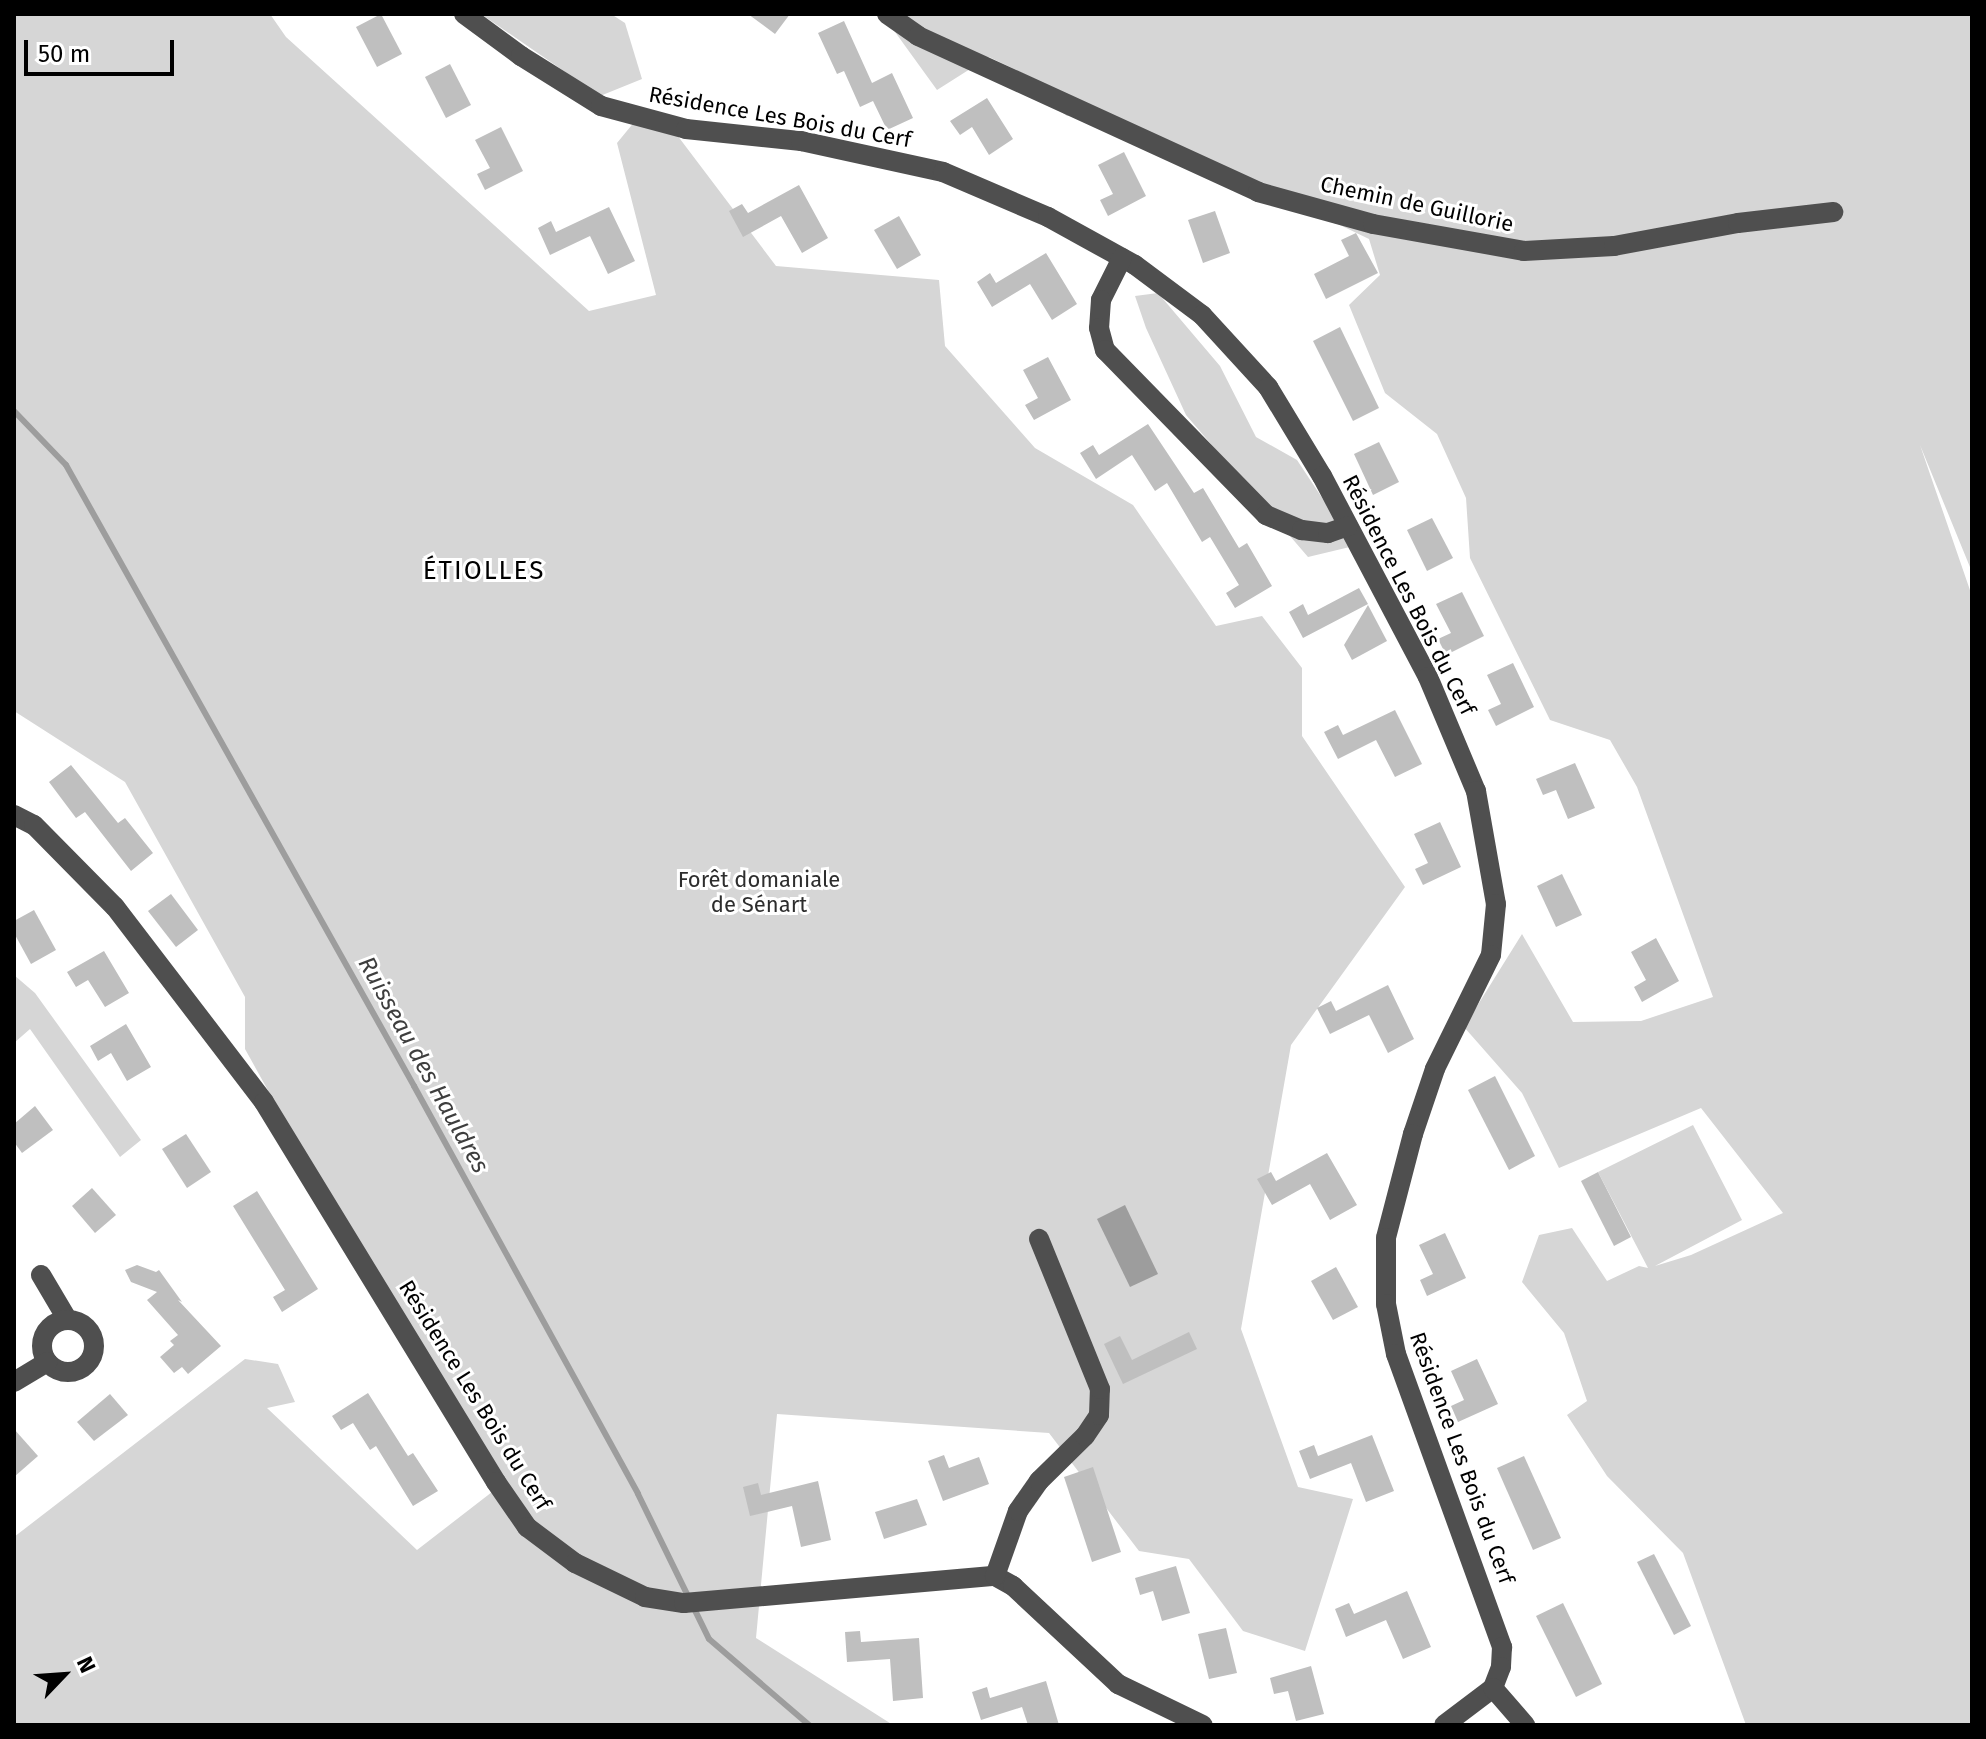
<!DOCTYPE html>
<html>
<head>
<meta charset="utf-8">
<style>
  body { margin:0 }
  #map { position:relative; width:1986px; height:1739px; overflow:hidden; background:#fff; font-family:"Fira Sans",sans-serif }
  div>[style] { position:absolute }
  .green>* { inset:0; background:#d6d6d6 }
  .water>* { inset:0; background:#9d9d9d }
  .stream>* { height:6px; margin:-3px; padding:0 3px; transform-origin:3px; border-radius:3px; background:#9d9d9d }
  .building>* { inset:0; background:#bfbfbf }
  .minor>* { height:20px; margin:-10px; padding:0 10px; transform-origin:10px; border-radius:10px; background:#4f4f4f }
  .minor>.ring { margin:-10px; padding:0; box-sizing:content-box; background:none; border:20px solid #4f4f4f; border-radius:50% }
  span { translate:-50% -50%; white-space:nowrap; text-align:center; line-height:1.15; -webkit-text-stroke:6px #fff; paint-order:stroke }
  .street-label { font-size:22px; color:#000 }
  .park-label { font-size:22px; color:#2d2d2d }
  .water-label { font-size:24px; color:#3e3e3e; font-style:italic }
  .quarter-label { font-size:26px; color:#000; letter-spacing:2px }
  .frame { position:absolute; inset:0; border:16px solid #000; pointer-events:none }
  .north { position:absolute; left:24px; top:1635px; width:80px; height:80px; -webkit-text-stroke:6px #fff; paint-order:stroke; rotate:65deg; font-size:22px; font-weight:700; line-height:32px; text-align:center; color:#000 }
  .north::after { content:''; display:block; margin:auto; width:28px; height:36px; background:#000; clip-path:polygon(50% 0,100% 100%,50% 72%,0 100%) }
  .scale { position:absolute; left:24px; top:40px; width:150px; height:36px; box-sizing:border-box; border:4px solid #000; border-top:0; padding-left:10px; font-size:24px; line-height:28px; white-space:nowrap; color:#000; -webkit-text-stroke:6px #fff; paint-order:stroke }
</style>
</head>
<body>
<div id="map">
  <div class="green">
    <i style="clip-path:polygon(14px 14px,270px 14px,286px 37px,589px 311px,656px 295px,617px 143px,640px 115px,671px 127px,776px 266px,939px 280px,945px 346px,1035px 448px,1133px 505px,1216px 626px,1262px 616px,1302px 668px,1302px 736px,1405px 887px,1291px 1045px,1241px 1329px,1298px 1487px,1353px 1499px,1305px 1651px,1243px 1631px,1189px 1559px,1139px 1551px,1049px 1433px,777px 1414px,756px 1638px,893px 1725px,14px 1725px,14px 1537px,245px 1359px,278px 1364px,295px 1402px,267px 1408px,417px 1550px,492px 1492px,245px 1049px,245px 997px,125px 782px,14px 711px)"></i>
    <i style="clip-path:polygon(481px 14px,611px 14px,625px 23px,642px 79px,600px 96px)"></i>
    <i style="clip-path:polygon(882px 14px,1972px 14px,1972px 572px,1920px 445px,1972px 596px,1972px 1725px,1746px 1725px,1683px 1553px,1607px 1476px,1567px 1415px,1587px 1401px,1564px 1333px,1522px 1282px,1539px 1235px,1572px 1228px,1607px 1281px,1639px 1266px,1648px 1268px,1598px 1172px,1693px 1125px,1742px 1220px,1655px 1266px,1691px 1255px,1783px 1213px,1701px 1108px,1559px 1168px,1522px 1093px,1464px 1027px,1522px 934px,1573px 1022px,1641px 1021px,1713px 997px,1637px 787px,1610px 740px,1550px 720px,1470px 558px,1466px 498px,1437px 434px,1385px 393px,1349px 305px,1380px 275px,1369px 239px,1095px 107px,1067px 116px,1030px 89px,1035px 79px,989px 57px,937px 90px)"></i>
    <i style="clip-path:polygon(1158px 293px,1220px 366px,1256px 437px,1297px 460px,1354px 546px,1308px 557px,1186px 415px,1146px 328px,1135px 296px)"></i>
    <i style="clip-path:polygon(14px 975px,35px 993px,141px 1140px,120px 1157px,30px 1029px,14px 1043px)"></i>
  </div>
  <div class="water">
    <i style="clip-path:polygon(1125px 1205px,1158px 1274px,1130px 1287px,1097px 1219px)"></i>
  </div>
  <div class="stream">
    <i style="left:14px;top:411px;width:75px;rotate:46.1deg"></i>
    <i style="left:66px;top:465px;width:712px;rotate:60.73deg"></i>
    <i style="left:414px;top:1086px;width:465px;rotate:61.2deg"></i>
    <i style="left:638px;top:1494px;width:161px;rotate:63.9deg"></i>
    <i style="left:709px;top:1639px;width:132px;rotate:40.7deg"></i>
  </div>
  <div class="building">
    <i style="clip-path:polygon(381px 14px,402px 54px,377px 67px,356px 27px)"></i>
    <i style="clip-path:polygon(748px 14px,790px 14px,775px 34px)"></i>
    <i style="clip-path:polygon(844px 21px,872px 83px,892px 73px,913px 118px,887px 130px,873px 101px,860px 107px,844px 71px,837px 74px,818px 33px)"></i>
    <i style="clip-path:polygon(450px 64px,471px 105px,446px 118px,425px 77px)"></i>
    <i style="clip-path:polygon(987px 98px,1013px 139px,989px 155px,972px 127px,960px 135px,950px 121px)"></i>
    <i style="clip-path:polygon(501px 127px,523px 171px,485px 190px,477px 174px,490px 168px,475px 140px)"></i>
    <i style="clip-path:polygon(1124px 152px,1146px 196px,1108px 216px,1100px 200px,1113px 194px,1098px 165px)"></i>
    <i style="clip-path:polygon(799px 185px,828px 238px,802px 253px,781px 216px,743px 237px,729px 211px,742px 204px,748px 213px)"></i>
    <i style="clip-path:polygon(609px 207px,635px 261px,608px 274px,590px 236px,550px 255px,538px 228px,551px 221px,556px 232px)"></i>
    <i style="clip-path:polygon(1215px 211px,1230px 253px,1203px 263px,1188px 220px)"></i>
    <i style="clip-path:polygon(899px 216px,921px 255px,897px 269px,874px 230px)"></i>
    <i style="clip-path:polygon(1356px 233px,1378px 273px,1326px 299px,1314px 274px,1349px 256px,1341px 240px)"></i>
    <i style="clip-path:polygon(1046px 253px,1077px 304px,1052px 320px,1030px 284px,992px 307px,977px 282px,990px 273px,996px 283px)"></i>
    <i style="clip-path:polygon(1340px 327px,1379px 408px,1353px 421px,1313px 341px)"></i>
    <i style="clip-path:polygon(1048px 357px,1071px 400px,1034px 420px,1025px 405px,1038px 398px,1023px 370px)"></i>
    <i style="clip-path:polygon(1148px 424px,1194px 493px,1203px 488px,1239px 548px,1247px 543px,1272px 586px,1235px 608px,1226px 593px,1239px 585px,1210px 537px,1202px 542px,1167px 483px,1155px 491px,1132px 455px,1096px 479px,1080px 453px,1093px 445px,1099px 455px)"></i>
    <i style="clip-path:polygon(1379px 442px,1399px 482px,1373px 495px,1354px 454px)"></i>
    <i style="clip-path:polygon(1432px 518px,1453px 558px,1427px 571px,1407px 530px)"></i>
    <i style="clip-path:polygon(1359px 588px,1368px 604px,1303px 638px,1289px 612px,1303px 604px,1308px 615px)"></i>
    <i style="clip-path:polygon(1462px 592px,1484px 636px,1446px 655px,1438px 639px,1451px 633px,1436px 604px)"></i>
    <i style="clip-path:polygon(1368px 605px,1387px 641px,1352px 660px,1344px 645px)"></i>
    <i style="clip-path:polygon(1513px 663px,1534px 707px,1496px 726px,1488px 710px,1501px 704px,1487px 675px)"></i>
    <i style="clip-path:polygon(1395px 710px,1422px 764px,1395px 777px,1376px 740px,1338px 759px,1324px 732px,1338px 725px,1343px 735px)"></i>
    <i style="clip-path:polygon(1575px 763px,1595px 808px,1568px 819px,1556px 790px,1543px 795px,1536px 779px)"></i>
    <i style="clip-path:polygon(71px 765px,118px 823px,125px 818px,153px 853px,131px 871px,85px 812px,76px 818px,49px 782px)"></i>
    <i style="clip-path:polygon(1440px 822px,1461px 867px,1423px 885px,1415px 869px,1428px 863px,1414px 834px)"></i>
    <i style="clip-path:polygon(1562px 874px,1582px 915px,1556px 927px,1537px 886px)"></i>
    <i style="clip-path:polygon(171px 894px,198px 930px,176px 947px,148px 911px)"></i>
    <i style="clip-path:polygon(34px 910px,56px 950px,31px 964px,14px 933px,14px 921px)"></i>
    <i style="clip-path:polygon(1656px 938px,1679px 981px,1642px 1002px,1634px 987px,1646px 980px,1631px 952px)"></i>
    <i style="clip-path:polygon(104px 951px,129px 993px,105px 1007px,88px 980px,76px 987px,67px 972px)"></i>
    <i style="clip-path:polygon(1388px 985px,1414px 1039px,1388px 1053px,1369px 1015px,1330px 1034px,1317px 1008px,1331px 1001px,1336px 1011px)"></i>
    <i style="clip-path:polygon(126px 1024px,151px 1067px,127px 1081px,111px 1053px,98px 1061px,90px 1046px)"></i>
    <i style="clip-path:polygon(1495px 1076px,1535px 1156px,1509px 1170px,1468px 1090px)"></i>
    <i style="clip-path:polygon(35px 1106px,53px 1130px,22px 1153px,14px 1142px,14px 1124px)"></i>
    <i style="clip-path:polygon(186px 1134px,211px 1172px,187px 1188px,162px 1149px)"></i>
    <i style="clip-path:polygon(1327px 1153px,1357px 1205px,1330px 1220px,1310px 1184px,1272px 1205px,1257px 1179px,1271px 1172px,1276px 1181px)"></i>
    <i style="clip-path:polygon(1598px 1172px,1631px 1237px,1614px 1246px,1581px 1181px)"></i>
    <i style="clip-path:polygon(92px 1188px,116px 1215px,95px 1233px,72px 1206px)"></i>
    <i style="clip-path:polygon(257px 1191px,318px 1289px,282px 1312px,273px 1297px,285px 1290px,233px 1206px)"></i>
    <i style="clip-path:polygon(1445px 1233px,1466px 1278px,1427px 1296px,1420px 1280px,1433px 1274px,1419px 1245px)"></i>
    <i style="clip-path:polygon(137px 1265px,156px 1272px,159px 1270px,182px 1302px,178px 1300px,221px 1346px,188px 1374px,182px 1367px,174px 1373px,160px 1357px,174px 1345px,170px 1341px,178px 1335px,147px 1300px,157px 1292px,131px 1282px,125px 1270px)"></i>
    <i style="clip-path:polygon(1336px 1267px,1358px 1307px,1333px 1320px,1311px 1281px)"></i>
    <i style="clip-path:polygon(1189px 1332px,1197px 1349px,1123px 1384px,1104px 1344px,1120px 1336px,1132px 1360px)"></i>
    <i style="clip-path:polygon(1477px 1359px,1498px 1404px,1458px 1422px,1451px 1406px,1464px 1400px,1451px 1371px)"></i>
    <i style="clip-path:polygon(368px 1393px,408px 1456px,413px 1453px,438px 1491px,413px 1506px,376px 1446px,370px 1450px,353px 1423px,341px 1430px,332px 1416px)"></i>
    <i style="clip-path:polygon(110px 1394px,128px 1415px,94px 1441px,77px 1422px)"></i>
    <i style="clip-path:polygon(14px 1429px,38px 1456px,14px 1477px)"></i>
    <i style="clip-path:polygon(1372px 1435px,1394px 1491px,1366px 1502px,1351px 1463px,1310px 1479px,1299px 1451px,1314px 1445px,1318px 1456px)"></i>
    <i style="clip-path:polygon(944px 1455px,949px 1468px,979px 1457px,989px 1484px,943px 1501px,928px 1461px)"></i>
    <i style="clip-path:polygon(1524px 1456px,1561px 1538px,1533px 1550px,1497px 1468px)"></i>
    <i style="clip-path:polygon(1093px 1467px,1121px 1552px,1092px 1562px,1064px 1477px)"></i>
    <i style="clip-path:polygon(818px 1481px,831px 1540px,801px 1547px,792px 1506px,750px 1516px,743px 1487px,758px 1483px,761px 1495px)"></i>
    <i style="clip-path:polygon(917px 1499px,927px 1525px,884px 1539px,875px 1512px)"></i>
    <i style="clip-path:polygon(1654px 1554px,1691px 1626px,1674px 1635px,1637px 1562px)"></i>
    <i style="clip-path:polygon(1176px 1566px,1190px 1613px,1162px 1621px,1153px 1591px,1140px 1595px,1135px 1578px)"></i>
    <i style="clip-path:polygon(1407px 1591px,1431px 1647px,1403px 1659px,1386px 1620px,1346px 1637px,1335px 1609px,1349px 1603px,1354px 1614px)"></i>
    <i style="clip-path:polygon(1563px 1603px,1602px 1684px,1576px 1697px,1536px 1616px)"></i>
    <i style="clip-path:polygon(1226px 1628px,1237px 1673px,1209px 1679px,1198px 1634px)"></i>
    <i style="clip-path:polygon(860px 1631px,861px 1642px,919px 1638px,923px 1698px,893px 1701px,890px 1659px,847px 1662px,845px 1632px)"></i>
    <i style="clip-path:polygon(1311px 1666px,1324px 1714px,1296px 1721px,1288px 1691px,1274px 1694px,1270px 1678px)"></i>
    <i style="clip-path:polygon(1046px 1681px,1059px 1725px,1028px 1725px,1022px 1707px,981px 1720px,972px 1692px,987px 1687px,990px 1698px)"></i>
  </div>
  <div class="minor">
    <i style="left:464px;top:14px;width:71px;rotate:36.4deg"></i>
    <i style="left:521px;top:56px;width:94px;rotate:32deg"></i>
    <i style="left:601px;top:106px;width:88px;rotate:15.1deg"></i>
    <i style="left:686px;top:129px;width:116px;rotate:6deg"></i>
    <i style="left:801px;top:141px;width:145px;rotate:12.3deg"></i>
    <i style="left:943px;top:172px;width:114px;rotate:23.2deg"></i>
    <i style="left:1048px;top:217px;width:99px;rotate:28.9deg"></i>
    <i style="left:1135px;top:265px;width:84px;rotate:36.7deg"></i>
    <i style="left:1202px;top:315px;width:98px;rotate:47.5deg"></i>
    <i style="left:1268px;top:387px;width:104px;rotate:58.8deg"></i>
    <i style="left:1322px;top:476px;width:227px;rotate:62.2deg"></i>
    <i style="left:1428px;top:677px;width:124px;rotate:67.2deg"></i>
    <i style="left:1476px;top:791px;width:115px;rotate:80deg"></i>
    <i style="left:1496px;top:904px;width:51px;rotate:95.6deg"></i>
    <i style="left:1491px;top:955px;width:127px;rotate:116.2deg"></i>
    <i style="left:1435px;top:1069px;width:69px;rotate:108.7deg"></i>
    <i style="left:1413px;top:1134px;width:107px;rotate:104.6deg"></i>
    <i style="left:1386px;top:1238px;width:66px;rotate:90deg"></i>
    <i style="left:1386px;top:1304px;width:51px;rotate:78.7deg"></i>
    <i style="left:1396px;top:1354px;width:312px;rotate:70.1deg"></i>
    <i style="left:1502px;top:1647px;width:20px;rotate:93deg"></i>
    <i style="left:1501px;top:1667px;width:22px;rotate:111deg"></i>
    <i style="left:1493px;top:1688px;width:61px;rotate:142.9deg"></i>
    <i style="left:887px;top:14px;width:38px;rotate:35deg"></i>
    <i style="left:918px;top:36px;width:374px;rotate:24.6deg"></i>
    <i style="left:1258px;top:192px;width:119px;rotate:15.5deg"></i>
    <i style="left:1373px;top:224px;width:153px;rotate:10.1deg"></i>
    <i style="left:1524px;top:251px;width:90px;rotate:-3.2deg"></i>
    <i style="left:1614px;top:246px;width:126px;rotate:-10.5deg"></i>
    <i style="left:1738px;top:223px;width:96px;rotate:-6.6deg"></i>
    <i style="left:1122px;top:258px;width:47px;rotate:116.6deg"></i>
    <i style="left:1101px;top:300px;width:28px;rotate:94deg"></i>
    <i style="left:1099px;top:328px;width:23px;rotate:75deg"></i>
    <i style="left:1105px;top:350px;width:231px;rotate:45.7deg"></i>
    <i style="left:1266px;top:515px;width:39px;rotate:23deg"></i>
    <i style="left:1302px;top:530px;width:26px;rotate:7deg"></i>
    <i style="left:1328px;top:533px;width:21px;rotate:-19deg"></i>
    <i style="left:14px;top:815px;width:22px;rotate:27deg"></i>
    <i style="left:34px;top:825px;width:115px;rotate:45.4deg"></i>
    <i style="left:115px;top:907px;width:245px;rotate:52.6deg"></i>
    <i style="left:264px;top:1102px;width:445px;rotate:58.6deg"></i>
    <i style="left:496px;top:1482px;width:55px;rotate:55.4deg"></i>
    <i style="left:527px;top:1527px;width:60px;rotate:36.9deg"></i>
    <i style="left:575px;top:1563px;width:78px;rotate:25.9deg"></i>
    <i style="left:645px;top:1597px;width:39px;rotate:9deg"></i>
    <i style="left:684px;top:1603px;width:312px;rotate:-5deg"></i>
    <i style="left:995px;top:1576px;width:21px;rotate:29deg"></i>
    <i style="left:1013px;top:1586px;width:144px;rotate:43deg"></i>
    <i style="left:1118px;top:1684px;width:94px;rotate:25.8deg"></i>
    <i style="left:41px;top:1275px;width:51px;rotate:59.4deg"></i>
    <i class="ring" style="left:42px;top:1320px;width:32px;height:32px"></i>
    <i style="left:14px;top:1382px;width:39px;rotate:-31deg"></i>
    <i style="left:995px;top:1576px;width:69px;rotate:-70.5deg"></i>
    <i style="left:1018px;top:1511px;width:37px;rotate:-55deg"></i>
    <i style="left:1039px;top:1481px;width:64px;rotate:-44.4deg"></i>
    <i style="left:1085px;top:1436px;width:25px;rotate:-56deg"></i>
    <i style="left:1099px;top:1415px;width:26px;rotate:-88deg"></i>
    <i style="left:1100px;top:1389px;width:162px;rotate:-112.1deg"></i>
    <i style="left:1493px;top:1688px;width:49px;rotate:49.1deg"></i>
  </div>
  <div class="street-label">
    <span style="left:780px;top:117px;rotate:10deg">Résidence Les Bois du Cerf</span>
    <span style="left:1417px;top:204px;rotate:12deg">Chemin de Guillorie</span>
    <span style="left:1409px;top:595px;rotate:63deg">Résidence Les Bois du Cerf</span>
    <span style="left:475px;top:1395px;rotate:58deg">Résidence Les Bois du Cerf</span>
    <span style="left:1462px;top:1458px;rotate:70deg">Résidence Les Bois du Cerf</span>
  </div>
  <div class="park-label">
    <span style="left:759px;top:892px">Forêt domaniale<br>de Sénart</span>
  </div>
  <div class="water-label">
    <span style="left:423px;top:1065px;rotate:61deg">Ruisseau des Hauldres</span>
  </div>
  <div class="quarter-label">
    <span style="left:484px;top:571px">ÉTIOLLES</span>
  </div>
  <div class="frame"></div>
  <div class="north">N</div>
  <div class="scale">50 m</div>
</div>
</body>
</html>
